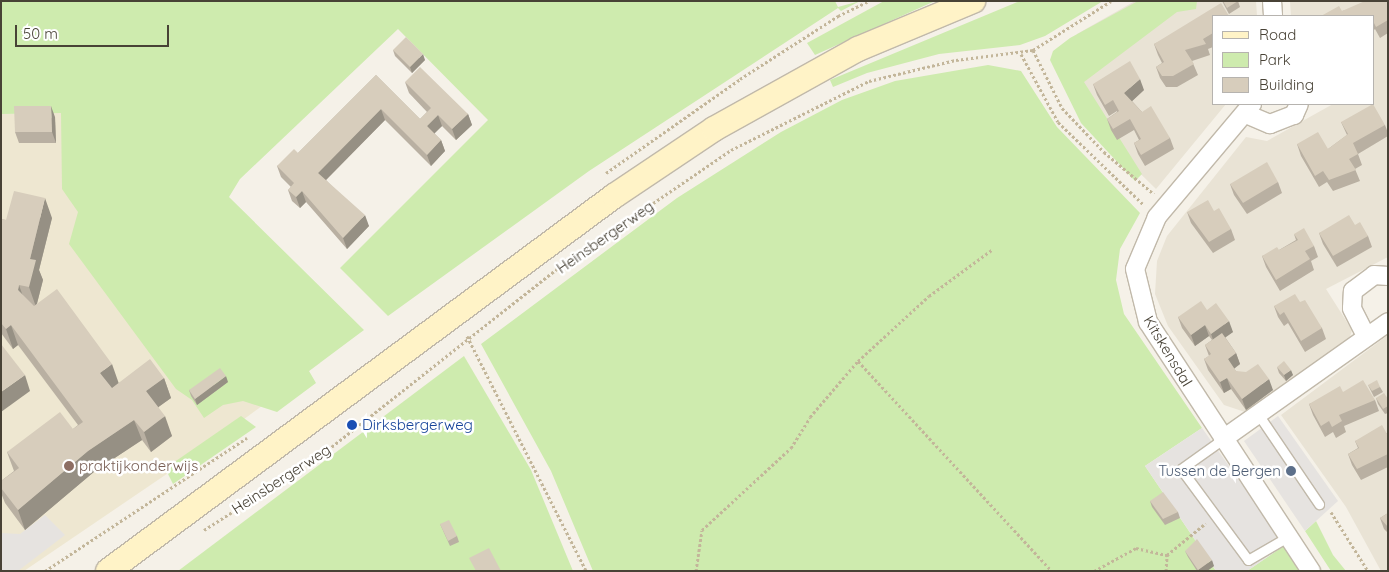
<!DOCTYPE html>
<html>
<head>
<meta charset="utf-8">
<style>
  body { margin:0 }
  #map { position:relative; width:1389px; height:572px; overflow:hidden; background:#f5f1e8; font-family:Quicksand,sans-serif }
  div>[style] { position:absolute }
  .residential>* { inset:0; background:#e9e3d5 }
  .education>* { inset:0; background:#eee7d1 }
  .green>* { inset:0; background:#ceebae }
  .parking>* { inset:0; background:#e6e3e0 }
  .path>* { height:3px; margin-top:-1.5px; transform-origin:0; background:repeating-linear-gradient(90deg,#c3b69a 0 2.5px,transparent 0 5px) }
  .roads { filter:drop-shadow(1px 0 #c1b9aa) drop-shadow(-1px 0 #c1b9aa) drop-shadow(0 1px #c1b9aa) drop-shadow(0 -1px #c1b9aa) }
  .service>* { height:9px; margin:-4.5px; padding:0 4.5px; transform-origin:4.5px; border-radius:4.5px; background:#fff }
  .minor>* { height:18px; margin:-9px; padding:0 9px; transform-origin:9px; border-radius:9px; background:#fff }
  .secondary>* { height:24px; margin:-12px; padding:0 12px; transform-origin:12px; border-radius:12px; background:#fff3c7 }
  .wall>* { inset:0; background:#b9b0a2 }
  .shaded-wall>* { inset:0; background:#969084 }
  .building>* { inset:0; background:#d7cdbc }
  .dots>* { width:14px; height:14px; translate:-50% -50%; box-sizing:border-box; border:2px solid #fff; border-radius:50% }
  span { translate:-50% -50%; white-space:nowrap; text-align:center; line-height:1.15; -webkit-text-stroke:5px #fff; paint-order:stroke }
  .street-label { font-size:15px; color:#484236 }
  .transit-label { font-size:15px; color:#164399 }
  .left { translate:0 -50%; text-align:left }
  .education-label { font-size:15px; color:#785e54 }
  .service-label { font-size:15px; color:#4e5e75 }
  .right { translate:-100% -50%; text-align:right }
  .frame { position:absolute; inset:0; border:2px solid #484236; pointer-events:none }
  .legend { position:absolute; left:1212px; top:15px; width:162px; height:90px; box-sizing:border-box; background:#fff; border:1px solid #b6b3af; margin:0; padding:6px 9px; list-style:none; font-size:15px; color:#484236 }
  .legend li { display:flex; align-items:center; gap:10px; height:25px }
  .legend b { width:25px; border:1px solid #b6b3af }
  .scale { position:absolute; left:15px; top:25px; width:154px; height:22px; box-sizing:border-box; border:2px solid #484236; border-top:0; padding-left:6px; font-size:15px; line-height:18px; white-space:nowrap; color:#484236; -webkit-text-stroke:4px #fff; paint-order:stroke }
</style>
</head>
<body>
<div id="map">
  <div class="residential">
    <i style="clip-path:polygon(1135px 1px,1256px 1px,1257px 16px,1213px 16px,1213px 104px,1226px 104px,1156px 189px,1094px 128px,1065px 84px,1077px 34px)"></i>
    <i style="clip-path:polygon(1290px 1px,1388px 1px,1388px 257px,1326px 289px,1352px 330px,1349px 340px,1245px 412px,1224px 405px,1168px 326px,1155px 294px,1157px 261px,1167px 236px,1246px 137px,1267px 141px,1333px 104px,1373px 104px,1373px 16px,1291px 16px)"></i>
    <i style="clip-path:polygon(1388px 335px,1388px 571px,1381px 571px,1346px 507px,1281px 415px)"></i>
  </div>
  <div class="education">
    <i style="clip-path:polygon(61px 112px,320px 363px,205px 448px,24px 571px,1px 571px,1px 114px)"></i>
  </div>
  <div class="green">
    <i style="clip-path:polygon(2px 1px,835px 1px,838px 7px,860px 1px,841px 11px,838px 8px,589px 171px,388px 316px,340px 268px,488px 120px,398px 29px,240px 179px,229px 197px,364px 330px,309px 371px,316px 383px,277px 412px,243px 401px,223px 405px,204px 418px,192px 400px,176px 389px,69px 244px,78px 212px,62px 189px,61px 113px,2px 114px,1px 118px)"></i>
    <i style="clip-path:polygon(884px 1px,935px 1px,815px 55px,807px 43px)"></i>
    <i style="clip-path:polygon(1020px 1px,1103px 1px,1045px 36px,1020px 45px,939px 54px,867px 73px,833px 87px,830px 80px)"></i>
    <i style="clip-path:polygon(1138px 1px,1197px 1px,1196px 9px,1177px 12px,1084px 82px,1142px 174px,1135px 181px,1081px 123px,1050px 60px,1053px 51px,1070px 38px)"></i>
    <i style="clip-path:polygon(988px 65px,1021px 71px,1057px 127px,1140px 213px,1120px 249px,1116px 280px,1124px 314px,1202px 428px,1145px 466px,1216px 571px,593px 571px,551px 471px,481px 344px,677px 198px,781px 132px,842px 100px,895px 81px)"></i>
    <i style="clip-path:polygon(464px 356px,531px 470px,573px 571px,178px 571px)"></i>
    <i style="clip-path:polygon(241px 416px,256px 427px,173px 484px,168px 474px,173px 463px)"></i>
    <i style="clip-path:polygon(1316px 521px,1333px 555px,1346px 571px,1331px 571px,1305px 531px)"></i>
    <i style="clip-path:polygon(1285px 545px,1300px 571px,1247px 571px)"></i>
  </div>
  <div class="parking">
    <i style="clip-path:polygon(1278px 416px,1338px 501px,1305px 531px,1244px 441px)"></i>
    <i style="clip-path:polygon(1202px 428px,1285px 545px,1247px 571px,1216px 571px,1145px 466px)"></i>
    <i style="clip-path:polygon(45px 515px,65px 535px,18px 571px,1px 571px,1px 533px,20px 534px)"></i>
  </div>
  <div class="path">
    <i style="left:1033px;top:50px;width:65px;rotate:63.4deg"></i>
    <i style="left:1062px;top:108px;width:61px;rotate:46.3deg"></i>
    <i style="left:1104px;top:152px;width:65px;rotate:40deg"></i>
    <i style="left:1021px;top:54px;width:77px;rotate:61.4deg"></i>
    <i style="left:1058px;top:122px;width:120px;rotate:44deg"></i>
    <i style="left:606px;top:173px;width:164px;rotate:-35deg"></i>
    <i style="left:740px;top:79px;width:117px;rotate:-32.7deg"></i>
    <i style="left:838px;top:16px;width:34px;rotate:-26deg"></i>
    <i style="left:467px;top:336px;width:263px;rotate:63.1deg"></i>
    <i style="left:858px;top:361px;width:96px;rotate:-42.5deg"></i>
    <i style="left:929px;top:296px;width:79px;rotate:-36.3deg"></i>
    <i style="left:1331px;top:512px;width:70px;rotate:57.9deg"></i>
    <i style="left:204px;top:530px;width:138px;rotate:-32.5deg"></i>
    <i style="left:320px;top:456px;width:303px;rotate:-38.3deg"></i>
    <i style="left:558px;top:268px;width:209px;rotate:-34.3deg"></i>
    <i style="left:731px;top:150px;width:154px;rotate:-26.6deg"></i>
    <i style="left:869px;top:81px;width:89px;rotate:-13.6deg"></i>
    <i style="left:956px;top:60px;width:78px;rotate:-7.4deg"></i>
    <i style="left:1033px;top:50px;width:92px;rotate:-32.1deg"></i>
    <i style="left:45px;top:571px;width:242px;rotate:-33.4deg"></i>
    <i style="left:696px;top:571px;width:41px;rotate:-81.7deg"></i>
    <i style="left:702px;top:530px;width:121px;rotate:-42.7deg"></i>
    <i style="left:791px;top:448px;width:36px;rotate:-58deg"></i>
    <i style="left:810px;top:417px;width:74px;rotate:-49.4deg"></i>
    <i style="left:858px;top:361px;width:286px;rotate:47.3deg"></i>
    <i style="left:1094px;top:571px;width:48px;rotate:-28.7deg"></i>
    <i style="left:1136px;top:548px;width:32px;rotate:13deg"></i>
    <i style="left:1166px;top:571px;width:16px;rotate:-86deg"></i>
    <i style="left:1167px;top:555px;width:50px;rotate:-39.4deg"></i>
  </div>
  <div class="roads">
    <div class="service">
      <i style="left:1258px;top:414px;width:109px;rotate:55.9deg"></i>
      <i style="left:1223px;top:439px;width:52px;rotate:144.5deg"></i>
      <i style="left:1181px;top:469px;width:113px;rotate:53.6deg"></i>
      <i style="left:1248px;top:560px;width:50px;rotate:-30.2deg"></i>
    </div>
    <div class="minor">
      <i style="left:1272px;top:1px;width:15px;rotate:86deg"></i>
      <i style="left:1252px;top:104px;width:148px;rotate:130.1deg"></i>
      <i style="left:1157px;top:217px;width:56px;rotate:112.9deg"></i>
      <i style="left:1135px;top:269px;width:55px;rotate:76.2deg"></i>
      <i style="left:1148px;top:322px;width:298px;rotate:56.8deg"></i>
      <i style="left:1246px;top:114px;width:26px;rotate:23deg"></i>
      <i style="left:1270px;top:124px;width:26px;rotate:-21deg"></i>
      <i style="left:1294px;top:115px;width:12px;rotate:-66deg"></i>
      <i style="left:1366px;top:336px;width:31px;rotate:-117deg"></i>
      <i style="left:1352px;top:308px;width:17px;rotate:-87deg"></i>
      <i style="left:1353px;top:291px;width:26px;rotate:-37deg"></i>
      <i style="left:1374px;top:275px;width:14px;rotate:4deg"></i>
      <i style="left:1223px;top:439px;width:202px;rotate:-35.3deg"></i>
    </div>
    <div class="secondary">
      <i style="left:108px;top:571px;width:630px;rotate:-36.54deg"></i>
      <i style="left:614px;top:196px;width:120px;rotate:-33.8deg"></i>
      <i style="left:714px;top:129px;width:165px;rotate:-29.1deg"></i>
      <i style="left:858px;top:49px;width:125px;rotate:-22.7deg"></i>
    </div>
  </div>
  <div class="wall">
    <i style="clip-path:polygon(1222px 1px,1238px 1px,1240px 7px,1229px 14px)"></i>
    <i style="clip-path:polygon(1388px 1px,1388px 33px,1380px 38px,1375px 29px,1373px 31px,1373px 16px,1342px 11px)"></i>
    <i style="clip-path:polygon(1213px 16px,1213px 47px,1208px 49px,1210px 55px,1192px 61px,1198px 75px,1177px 87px,1166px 87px,1160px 78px,1156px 67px,1162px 63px,1158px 55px,1154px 44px)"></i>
    <i style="clip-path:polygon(393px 50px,425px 60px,412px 73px,395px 56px)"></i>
    <i style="clip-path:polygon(376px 75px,420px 119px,427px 112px,409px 93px,405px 82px,468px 114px,472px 125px,456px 140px,442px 126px,434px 133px,441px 140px,445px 151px,431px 166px,385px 120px,326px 180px,369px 226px,347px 249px,306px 202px,300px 208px,292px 201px,288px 190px,291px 187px,281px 177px,277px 166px,298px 153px)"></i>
    <i style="clip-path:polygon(1093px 84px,1144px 90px,1132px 101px,1142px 112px,1170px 138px,1174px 149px,1145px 166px,1138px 154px,1134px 143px,1139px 140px,1134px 130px,1117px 140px,1111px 130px,1107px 119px,1117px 112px,1117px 111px,1109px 116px,1097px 95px)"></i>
    <i style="clip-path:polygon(55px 117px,56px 143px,19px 143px,15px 132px)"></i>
    <i style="clip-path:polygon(1341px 122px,1385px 125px,1388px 133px,1388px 136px,1358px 154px,1362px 165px,1355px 169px,1360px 181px,1333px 191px,1327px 182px,1319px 187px,1301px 156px,1297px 144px,1328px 149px,1347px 135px)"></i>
    <i style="clip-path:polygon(1278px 182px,1282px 193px,1247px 214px,1234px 195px,1230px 184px)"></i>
    <i style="clip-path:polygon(1187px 212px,1231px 229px,1235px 240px,1213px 253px,1191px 223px)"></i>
    <i style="clip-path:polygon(52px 218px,39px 270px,43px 280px,37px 304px,118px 383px,164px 378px,171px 398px,158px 407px,172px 436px,151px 452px,142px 440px,95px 471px,25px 530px,5px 503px,1px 493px,1px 481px,14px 471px,7px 452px,73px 429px,78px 425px,18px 345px,13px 349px,1px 333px,1px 219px,6px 220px)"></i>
    <i style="clip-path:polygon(1355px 225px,1368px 236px,1372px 247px,1337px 267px,1323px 244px,1319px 233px)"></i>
    <i style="clip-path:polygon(1294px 234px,1314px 246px,1318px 257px,1311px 261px,1314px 270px,1280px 291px,1266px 267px,1262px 256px,1279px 250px,1296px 240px)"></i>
    <i style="clip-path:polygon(1300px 302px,1322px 328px,1326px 339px,1305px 352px,1288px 323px,1284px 326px,1278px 317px,1274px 306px)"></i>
    <i style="clip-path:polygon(1207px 310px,1233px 332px,1225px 337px,1236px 353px,1240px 364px,1234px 369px,1236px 371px,1273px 390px,1246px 410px,1231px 389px,1224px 393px,1208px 370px,1204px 359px,1209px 356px,1205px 345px,1212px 340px,1209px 336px,1195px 346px,1182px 328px,1178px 317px)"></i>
    <i style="clip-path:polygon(1277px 367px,1293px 375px,1286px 381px,1279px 373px)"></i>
    <i style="clip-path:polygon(228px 382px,197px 405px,191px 396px,189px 390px)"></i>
    <i style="clip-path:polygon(1368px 385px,1380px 387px,1383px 392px,1374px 397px)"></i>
    <i style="clip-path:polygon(1343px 392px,1375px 400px,1379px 411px,1344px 426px,1346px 432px,1336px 438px,1333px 432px,1325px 437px,1313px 415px,1309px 404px)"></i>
    <i style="clip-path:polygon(1376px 398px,1388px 399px,1388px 413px,1385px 414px,1378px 404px)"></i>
    <i style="clip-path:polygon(1388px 433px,1388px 467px,1361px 480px,1352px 465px,1348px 454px,1358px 448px,1355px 441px)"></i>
    <i style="clip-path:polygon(1150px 501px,1178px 512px,1180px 518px,1165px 525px,1152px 507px)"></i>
    <i style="clip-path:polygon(1388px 513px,1388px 533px,1384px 529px,1380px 518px)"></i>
    <i style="clip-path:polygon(440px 524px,457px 536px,459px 542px,450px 546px)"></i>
    <i style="clip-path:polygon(1185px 551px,1214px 566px,1207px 571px,1197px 571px,1188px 557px)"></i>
  </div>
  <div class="shaded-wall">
    <i style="clip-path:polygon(423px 54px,425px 60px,412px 73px,410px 67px)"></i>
    <i style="clip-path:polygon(1140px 79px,1144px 90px,1129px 104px,1124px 93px)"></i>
    <i style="clip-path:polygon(51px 106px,55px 117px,56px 143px,52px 132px)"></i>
    <i style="clip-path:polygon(381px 109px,385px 120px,322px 184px,318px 173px)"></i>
    <i style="clip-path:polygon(468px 114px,472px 125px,456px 140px,452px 129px)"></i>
    <i style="clip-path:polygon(438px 115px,442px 126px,431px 137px,427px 126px)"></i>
    <i style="clip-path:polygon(441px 140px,445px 151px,431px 166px,427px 155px)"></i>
    <i style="clip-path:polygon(302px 191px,306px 202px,300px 208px,296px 197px)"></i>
    <i style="clip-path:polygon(45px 198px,52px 218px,39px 270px,43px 280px,36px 307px,29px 287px,30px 259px)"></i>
    <i style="clip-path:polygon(365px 215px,369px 226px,347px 249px,343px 238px)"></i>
    <i style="clip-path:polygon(19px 285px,26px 305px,18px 290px)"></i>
    <i style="clip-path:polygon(1229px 321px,1233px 332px,1215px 345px,1211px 334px)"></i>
    <i style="clip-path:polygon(11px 325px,18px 345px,13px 349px,6px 329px)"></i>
    <i style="clip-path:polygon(1205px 325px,1209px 336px,1195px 346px,1191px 335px)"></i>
    <i style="clip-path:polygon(1236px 353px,1240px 364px,1232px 370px,1228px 359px)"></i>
    <i style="clip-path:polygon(112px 364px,119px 384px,108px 393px,100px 373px)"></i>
    <i style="clip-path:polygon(1291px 370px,1293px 375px,1286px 381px,1284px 375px)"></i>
    <i style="clip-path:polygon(25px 375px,30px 391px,1px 412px,1px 392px)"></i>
    <i style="clip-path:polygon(226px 376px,228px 382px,197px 405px,195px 399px)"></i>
    <i style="clip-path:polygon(164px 378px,171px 398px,153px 411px,146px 391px)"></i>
    <i style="clip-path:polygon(1227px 378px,1231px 389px,1224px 393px,1220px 382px)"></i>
    <i style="clip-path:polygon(1269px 379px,1273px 390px,1246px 410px,1242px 399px)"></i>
    <i style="clip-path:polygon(165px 416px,172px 436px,151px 452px,144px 432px)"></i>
    <i style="clip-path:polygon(134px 420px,142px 440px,95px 471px,25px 530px,18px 510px,88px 451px)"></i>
    <i style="clip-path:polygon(1212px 560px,1214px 566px,1207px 571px,1199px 571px,1198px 570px)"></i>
  </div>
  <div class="building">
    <i style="clip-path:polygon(1223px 1px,1238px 1px,1227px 8px)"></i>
    <i style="clip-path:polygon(1365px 1px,1388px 1px,1388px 20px,1376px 27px,1373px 21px,1373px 16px,1321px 16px,1339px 6px,1342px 11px)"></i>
    <i style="clip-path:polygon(1221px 3px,1229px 16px,1213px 16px,1213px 33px,1203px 39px,1206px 44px,1185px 50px,1194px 64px,1173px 76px,1162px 76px,1156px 67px,1164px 62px,1154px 44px)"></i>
    <i style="clip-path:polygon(406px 37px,423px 54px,410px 67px,393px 50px)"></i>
    <i style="clip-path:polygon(1130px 61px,1140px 79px,1124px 93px,1142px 112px,1151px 106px,1170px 138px,1141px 155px,1134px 143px,1141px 139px,1130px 119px,1113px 129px,1107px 119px,1119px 111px,1113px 100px,1105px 105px,1093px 84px)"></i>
    <i style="clip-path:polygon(420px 67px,468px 114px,452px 129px,438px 115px,427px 126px,441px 140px,427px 155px,381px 109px,318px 173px,365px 215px,343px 238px,302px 191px,296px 197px,288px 190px,294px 183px,277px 166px,294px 149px,298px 153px,376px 75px,420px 119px,431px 108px,405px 82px)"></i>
    <i style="clip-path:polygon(1373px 104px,1385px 125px,1353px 143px,1358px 154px,1349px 159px,1356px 170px,1329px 180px,1323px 171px,1315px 176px,1297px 144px,1318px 132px,1328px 149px,1348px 134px,1341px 122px)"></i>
    <i style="clip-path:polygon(14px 106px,51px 106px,52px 132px,15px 132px)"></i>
    <i style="clip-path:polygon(1267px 162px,1278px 182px,1243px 203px,1230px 184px)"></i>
    <i style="clip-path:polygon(14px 191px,45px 198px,30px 259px,36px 260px,29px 287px,19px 285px,18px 290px,34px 306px,57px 289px,112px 364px,100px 373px,112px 388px,150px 359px,164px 378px,146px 391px,165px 416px,144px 432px,134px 420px,88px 451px,18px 510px,1px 488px,1px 481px,19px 468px,7px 452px,60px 412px,73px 429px,83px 422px,11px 325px,6px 329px,1px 323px,1px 219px,6px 220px)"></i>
    <i style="clip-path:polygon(1208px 200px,1214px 211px,1219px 208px,1231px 229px,1209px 242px,1187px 212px)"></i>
    <i style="clip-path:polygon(1349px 215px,1355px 225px,1360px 222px,1368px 236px,1333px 256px,1319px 233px)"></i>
    <i style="clip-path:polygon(1304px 228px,1314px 246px,1305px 251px,1310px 259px,1276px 280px,1262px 256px,1277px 247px,1279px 250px,1298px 240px,1294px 234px)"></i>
    <i style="clip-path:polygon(1295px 294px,1300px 302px,1305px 300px,1322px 328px,1301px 341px,1284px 312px,1280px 315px,1274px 306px)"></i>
    <i style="clip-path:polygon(1201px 301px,1207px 310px,1216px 303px,1229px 321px,1211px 334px,1205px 325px,1191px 335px,1178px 317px)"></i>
    <i style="clip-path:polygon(1222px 333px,1236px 353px,1228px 359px,1236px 371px,1246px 372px,1258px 364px,1269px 379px,1242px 399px,1227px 378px,1220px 382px,1204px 359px,1211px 354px,1205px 345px)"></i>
    <i style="clip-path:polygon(1px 344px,25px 375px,1px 392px)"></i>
    <i style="clip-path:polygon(1284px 361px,1291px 370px,1284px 375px,1277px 367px)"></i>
    <i style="clip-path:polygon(220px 368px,226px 376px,195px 399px,189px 390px)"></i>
    <i style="clip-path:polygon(1363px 380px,1375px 400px,1339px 415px,1342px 421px,1332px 427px,1329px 421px,1321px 426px,1309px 404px,1340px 386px,1343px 392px)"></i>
    <i style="clip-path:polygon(1377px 380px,1380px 387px,1372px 391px,1368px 385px)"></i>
    <i style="clip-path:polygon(1384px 393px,1388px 399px,1388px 406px,1383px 409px,1376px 398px)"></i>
    <i style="clip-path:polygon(1382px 425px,1387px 434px,1388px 433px,1388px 454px,1357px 469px,1348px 454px,1359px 448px,1355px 441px)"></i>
    <i style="clip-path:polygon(1163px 492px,1178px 512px,1163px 519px,1150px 501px)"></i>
    <i style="clip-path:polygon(1388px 513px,1388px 527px,1380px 518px)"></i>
    <i style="clip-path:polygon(449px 520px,457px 536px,448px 541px,440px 524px)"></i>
    <i style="clip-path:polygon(1197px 539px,1212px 560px,1198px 570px,1185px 551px)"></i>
    <i style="clip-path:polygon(489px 548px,501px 571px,476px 571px,469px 558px)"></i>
  </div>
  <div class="dots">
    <i style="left:352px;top:425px;background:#1a4fb4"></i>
    <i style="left:69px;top:466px;background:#8d6e63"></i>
    <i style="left:1291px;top:471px;background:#5c6f8a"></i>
  </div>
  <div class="street-label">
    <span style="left:605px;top:237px;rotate:-35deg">Heinsbergerweg</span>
    <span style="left:1168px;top:351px;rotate:59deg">Kitskensdal</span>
    <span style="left:281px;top:479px;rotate:-33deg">Heinsbergerweg</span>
  </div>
  <div class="transit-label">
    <span class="left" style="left:362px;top:425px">Dirksbergerweg</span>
  </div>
  <div class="education-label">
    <span class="left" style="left:79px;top:466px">praktijkonderwijs</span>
  </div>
  <div class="service-label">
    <span class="right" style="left:1281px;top:471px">Tussen de Bergen</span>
  </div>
  <div class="frame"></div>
  <ul class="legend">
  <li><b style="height:6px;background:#fff3c7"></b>Road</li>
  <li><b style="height:14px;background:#ceebae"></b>Park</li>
  <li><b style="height:14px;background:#d7cdbc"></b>Building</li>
  </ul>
  <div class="scale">50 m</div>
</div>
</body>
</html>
